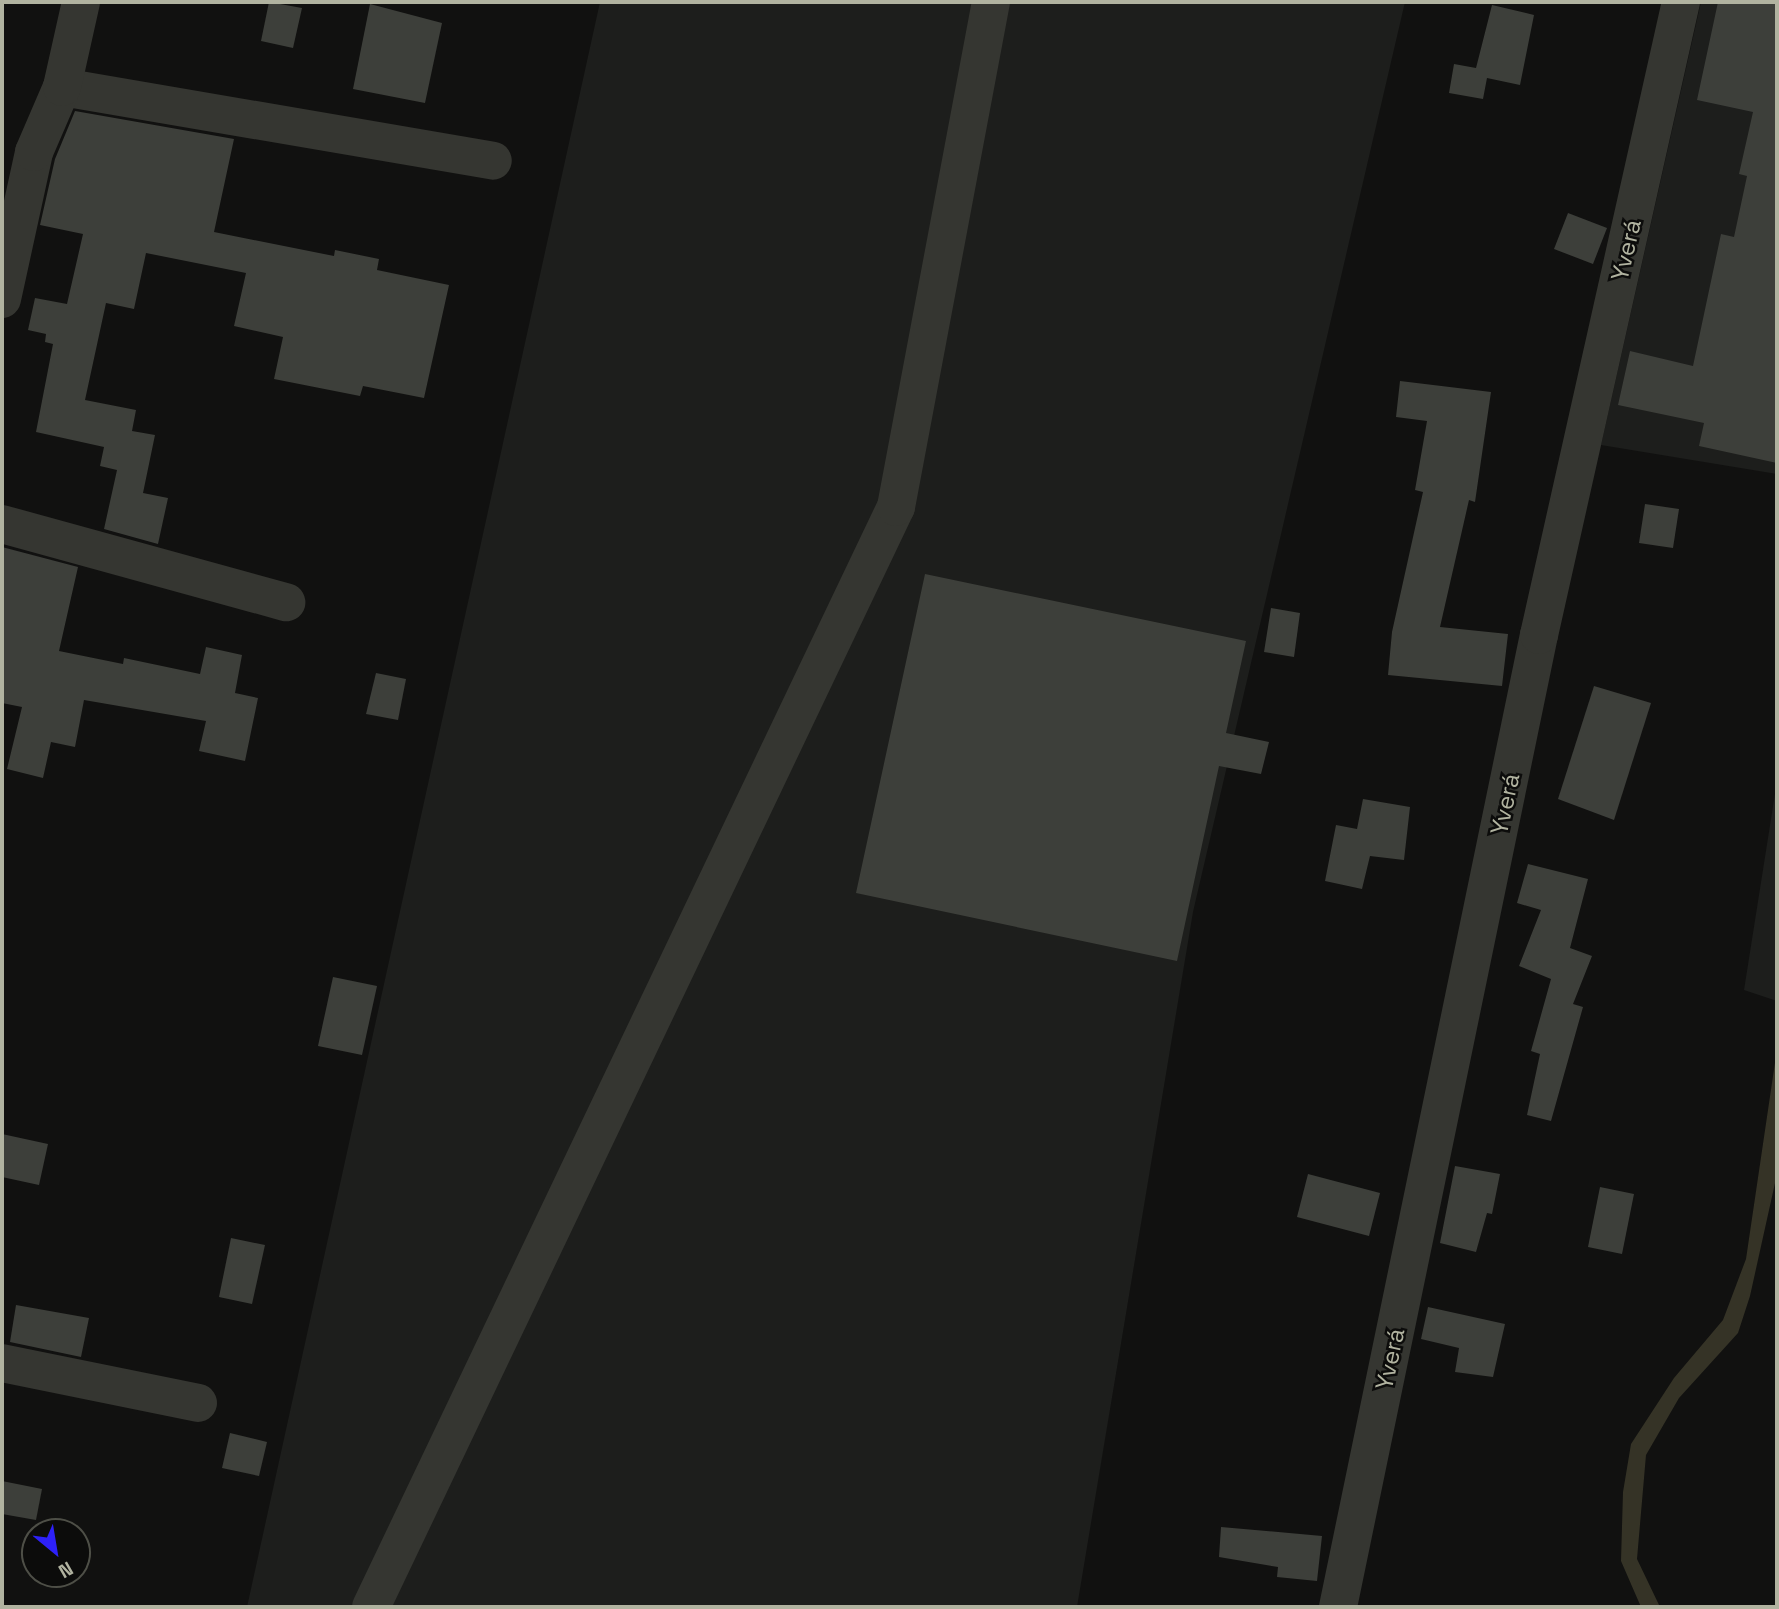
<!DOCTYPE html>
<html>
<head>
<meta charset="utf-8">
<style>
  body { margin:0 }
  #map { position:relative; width:1779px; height:1609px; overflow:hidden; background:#111110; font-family:"Space Grotesk",sans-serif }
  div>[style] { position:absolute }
  .built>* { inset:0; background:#1d1e1c }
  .water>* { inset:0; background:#353326 }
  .building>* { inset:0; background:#3d3f3a }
  .minor>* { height:38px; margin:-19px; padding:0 19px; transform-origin:19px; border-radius:19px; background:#353631 }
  span { translate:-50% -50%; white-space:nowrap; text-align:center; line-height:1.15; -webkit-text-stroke:5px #0c0c0b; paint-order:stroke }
  .street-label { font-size:24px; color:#b1b3a0 }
  .frame { position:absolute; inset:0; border:4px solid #b1b3a0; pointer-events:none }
  .north { position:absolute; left:21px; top:1518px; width:70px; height:70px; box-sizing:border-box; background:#0c0c0b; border:2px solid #4e4f47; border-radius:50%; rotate:150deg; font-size:19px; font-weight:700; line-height:28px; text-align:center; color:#b1b3a0 }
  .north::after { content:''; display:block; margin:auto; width:24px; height:32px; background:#2e21f9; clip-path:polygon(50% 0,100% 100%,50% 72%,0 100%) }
</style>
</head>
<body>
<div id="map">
  <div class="built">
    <i style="clip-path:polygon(600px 2px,1405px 2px,1193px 912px,1077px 1607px,247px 1607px)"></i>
    <i style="clip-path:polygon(1701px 2px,1777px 2px,1777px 474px,1601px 445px)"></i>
    <i style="clip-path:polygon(1777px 781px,1777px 1001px,1744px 990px)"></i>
  </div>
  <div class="water">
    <i style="clip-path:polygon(1777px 1049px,1777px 1174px,1750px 1296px,1738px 1333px,1679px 1398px,1646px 1455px,1637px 1559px,1660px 1607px,1641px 1607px,1621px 1561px,1623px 1492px,1631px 1444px,1674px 1378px,1723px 1320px,1746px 1259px)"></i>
  </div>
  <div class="building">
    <i style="clip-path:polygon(269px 2px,302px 8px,293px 48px,261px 41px)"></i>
    <i style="clip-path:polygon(1718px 2px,1777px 2px,1777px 463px,1699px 446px,1704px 423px,1618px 405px,1630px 351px,1693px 366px,1721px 234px,1734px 237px,1747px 176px,1739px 174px,1753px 112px,1697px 100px)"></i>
    <i style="clip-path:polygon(370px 4px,442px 23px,425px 103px,353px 89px)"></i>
    <i style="clip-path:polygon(1492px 5px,1534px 15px,1520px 85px,1487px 78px,1483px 99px,1449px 93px,1454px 64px,1476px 68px)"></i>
    <i style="clip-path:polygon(75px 111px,234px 139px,214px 232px,334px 256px,335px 250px,379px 259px,377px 270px,449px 285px,424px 398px,363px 386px,360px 396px,274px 379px,283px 337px,234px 326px,246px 273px,146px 253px,134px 309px,106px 303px,85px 400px,136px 410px,132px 431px,155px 435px,143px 493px,168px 498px,158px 544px,104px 529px,117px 470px,100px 466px,104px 447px,36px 432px,53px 344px,45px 342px,46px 334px,28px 330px,35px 298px,67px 304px,83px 234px,40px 225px,55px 159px)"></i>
    <i style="clip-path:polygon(1568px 213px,1607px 228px,1593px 264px,1554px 249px)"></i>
    <i style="clip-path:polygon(1400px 381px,1491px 392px,1475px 502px,1469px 500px,1440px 627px,1508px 634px,1502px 686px,1388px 675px,1392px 632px,1423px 492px,1415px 490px,1427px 421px,1396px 417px)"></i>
    <i style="clip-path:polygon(1645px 504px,1679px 509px,1673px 548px,1639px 543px)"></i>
    <i style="clip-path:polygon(2px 547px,78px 567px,59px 651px,123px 664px,124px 658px,200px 674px,206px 647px,242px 655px,235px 693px,258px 698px,245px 761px,199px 751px,206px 721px,84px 700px,75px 747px,51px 742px,43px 778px,7px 769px,22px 707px,2px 703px)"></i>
    <i style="clip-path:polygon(925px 574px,1246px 641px,1226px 733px,1269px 742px,1261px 774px,1219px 766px,1177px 961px,856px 893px)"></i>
    <i style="clip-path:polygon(1271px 608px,1300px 613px,1294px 657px,1264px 652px)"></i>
    <i style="clip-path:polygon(376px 673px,406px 679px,398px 720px,366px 714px)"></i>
    <i style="clip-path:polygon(1594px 686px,1651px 703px,1614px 820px,1558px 799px)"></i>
    <i style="clip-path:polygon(1363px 799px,1410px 807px,1404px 860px,1370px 856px,1362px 889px,1325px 881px,1336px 825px,1357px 829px)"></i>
    <i style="clip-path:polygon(1528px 864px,1588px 879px,1570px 948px,1592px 956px,1573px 1004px,1583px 1007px,1551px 1121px,1527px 1115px,1540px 1054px,1531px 1051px,1551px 979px,1519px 966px,1541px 910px,1517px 903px)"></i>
    <i style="clip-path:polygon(333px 977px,377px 986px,362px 1055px,318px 1046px)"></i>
    <i style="clip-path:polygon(2px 1134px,48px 1144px,39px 1185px,2px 1177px)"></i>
    <i style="clip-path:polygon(1455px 1166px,1500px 1174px,1492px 1214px,1487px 1213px,1476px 1252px,1440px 1243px)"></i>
    <i style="clip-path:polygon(1308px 1174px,1380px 1193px,1369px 1236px,1297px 1217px)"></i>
    <i style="clip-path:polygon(1600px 1187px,1634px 1194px,1622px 1254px,1588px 1247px)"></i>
    <i style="clip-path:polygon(231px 1238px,265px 1245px,252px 1304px,219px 1297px)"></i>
    <i style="clip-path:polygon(16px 1305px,89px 1318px,81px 1357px,10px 1342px)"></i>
    <i style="clip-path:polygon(1428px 1307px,1505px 1324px,1493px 1377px,1455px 1372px,1459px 1348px,1421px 1339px)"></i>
    <i style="clip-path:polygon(230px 1433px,267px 1442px,259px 1476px,222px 1468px)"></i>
    <i style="clip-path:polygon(2px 1481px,42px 1489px,36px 1520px,2px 1514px)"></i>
    <i style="clip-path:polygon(1221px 1527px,1322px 1536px,1317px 1581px,1277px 1577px,1278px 1567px,1219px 1557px)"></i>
  </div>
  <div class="minor">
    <i style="left:62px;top:87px;width:437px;rotate:9.7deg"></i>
    <i style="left:2px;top:299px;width:150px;rotate:-77.7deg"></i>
    <i style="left:34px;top:152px;width:71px;rotate:-66.7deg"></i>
    <i style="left:62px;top:87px;width:87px;rotate:-77.4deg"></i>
    <i style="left:2px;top:524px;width:295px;rotate:15.4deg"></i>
    <i style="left:2px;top:1363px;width:200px;rotate:11.5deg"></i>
    <i style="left:371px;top:1607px;width:1219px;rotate:-64.49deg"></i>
    <i style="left:896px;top:507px;width:514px;rotate:-79.35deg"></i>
    <i style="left:1338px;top:1607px;width:993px;rotate:-78.32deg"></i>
    <i style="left:1539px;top:635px;width:649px;rotate:-77.36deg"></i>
  </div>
  <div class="street-label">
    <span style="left:1626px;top:250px;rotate:-77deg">Yverá</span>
    <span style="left:1505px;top:804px;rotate:-78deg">Yverá</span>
    <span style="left:1390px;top:1359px;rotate:-78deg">Yverá</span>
  </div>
  <div class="frame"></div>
  <div class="north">N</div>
</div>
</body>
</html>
